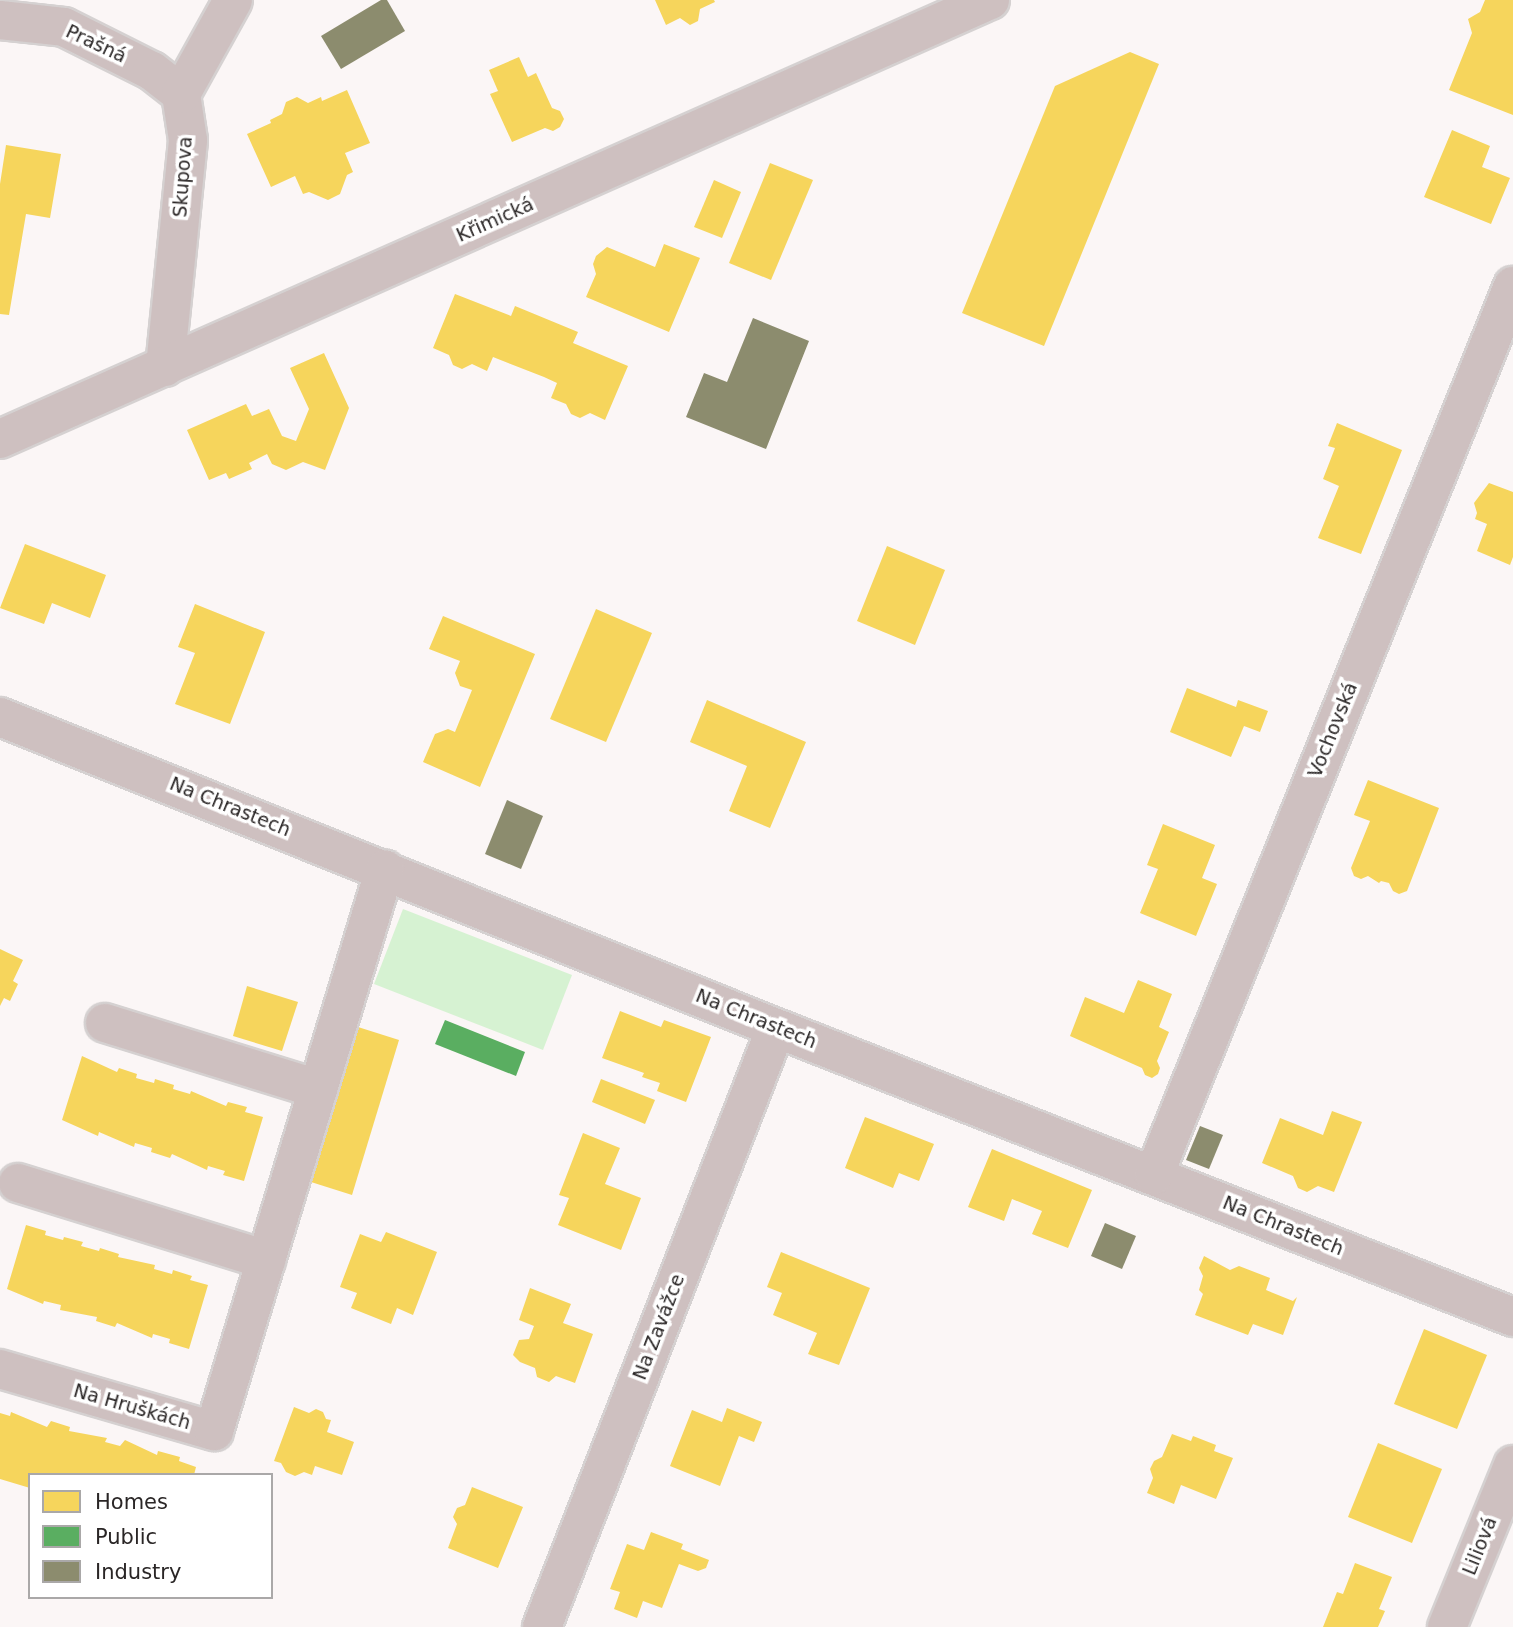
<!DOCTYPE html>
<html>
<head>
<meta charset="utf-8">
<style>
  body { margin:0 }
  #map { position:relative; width:1513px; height:1627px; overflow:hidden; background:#fbf6f6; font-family:"DejaVu Sans",sans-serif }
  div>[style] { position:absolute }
  .green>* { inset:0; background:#d6f2d2 }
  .homes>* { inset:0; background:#f6d55c }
  .public>* { inset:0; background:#5aae61 }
  .industry>* { inset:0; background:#8c8c6e }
  .roads { filter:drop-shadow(2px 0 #d5d1d1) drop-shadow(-2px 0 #d5d1d1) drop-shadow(0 2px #d5d1d1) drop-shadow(0 -2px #d5d1d1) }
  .minor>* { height:38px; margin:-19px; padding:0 19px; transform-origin:19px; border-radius:19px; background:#cec0c0 }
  span { translate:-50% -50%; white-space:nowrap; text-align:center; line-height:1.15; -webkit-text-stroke:7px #fff; paint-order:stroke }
  .street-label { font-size:19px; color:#2a2626 }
  .legend { position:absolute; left:28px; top:1473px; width:245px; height:126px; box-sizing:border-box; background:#fff; border:2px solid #aaa8a8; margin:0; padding:9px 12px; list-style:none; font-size:21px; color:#2a2626 }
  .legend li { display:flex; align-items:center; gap:14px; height:35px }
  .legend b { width:35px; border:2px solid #aaa8a8 }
</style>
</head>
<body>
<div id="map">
  <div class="green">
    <i style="clip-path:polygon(403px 909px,572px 975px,543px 1050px,374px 984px)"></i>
  </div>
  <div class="homes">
    <i style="clip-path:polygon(655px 0,714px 0,715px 2px,700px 9px,698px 21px,690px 25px,680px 18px,666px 25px)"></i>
    <i style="clip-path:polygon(1485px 0,1513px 0,1513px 115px,1449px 90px,1472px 33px,1468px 19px,1480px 12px)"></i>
    <i style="clip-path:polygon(1130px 52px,1159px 64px,1044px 346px,962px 313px,1055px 86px)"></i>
    <i style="clip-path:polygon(519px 57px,528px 77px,536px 73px,552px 108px,560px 111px,564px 119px,560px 127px,553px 131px,545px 128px,512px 142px,490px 94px,498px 91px,489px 70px)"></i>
    <i style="clip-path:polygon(347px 90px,370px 143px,345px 153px,353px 172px,347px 175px,340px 194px,328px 200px,309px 192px,303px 194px,295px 176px,271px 187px,247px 134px,271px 123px,270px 120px,282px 114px,286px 102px,297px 97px,308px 103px,321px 97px,322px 101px)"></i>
    <i style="clip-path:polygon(1452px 130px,1490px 146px,1482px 167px,1510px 178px,1491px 224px,1424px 197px)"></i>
    <i style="clip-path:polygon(6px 145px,61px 154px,50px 218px,26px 214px,9px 315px,0 314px,0 184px)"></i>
    <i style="clip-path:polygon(770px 163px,813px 180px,771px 280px,729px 263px)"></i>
    <i style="clip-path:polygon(714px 180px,741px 192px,722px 238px,694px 227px)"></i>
    <i style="clip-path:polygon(664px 244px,700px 258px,669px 332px,586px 297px,596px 274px,593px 264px,596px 256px,607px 247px,655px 267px)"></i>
    <i style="clip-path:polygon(455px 294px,511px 316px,515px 306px,578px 332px,573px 343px,628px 366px,605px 420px,590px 413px,580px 418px,571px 414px,566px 404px,551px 398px,557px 383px,544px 377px,493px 357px,487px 371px,472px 364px,462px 369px,453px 365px,449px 355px,433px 348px)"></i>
    <i style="clip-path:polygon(324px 353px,349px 408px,325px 470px,303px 462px,286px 470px,272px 464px,267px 454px,249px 463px,252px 469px,229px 479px,226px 473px,209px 480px,187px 430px,246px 404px,252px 416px,269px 409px,282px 436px,296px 441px,309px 409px,290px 368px)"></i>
    <i style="clip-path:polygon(1337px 423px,1402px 450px,1361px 554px,1318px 538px,1339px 486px,1323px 479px,1335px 448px,1328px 446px)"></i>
    <i style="clip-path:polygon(1489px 483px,1513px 492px,1513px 557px,1510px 565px,1477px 551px,1487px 524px,1475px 519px,1477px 513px,1474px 503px)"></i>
    <i style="clip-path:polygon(25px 544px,106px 575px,90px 618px,52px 603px,44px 624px,0 608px)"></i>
    <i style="clip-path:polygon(887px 546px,945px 570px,915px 645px,857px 621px)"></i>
    <i style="clip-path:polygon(195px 604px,265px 632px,230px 724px,175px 704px,195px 653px,178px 647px)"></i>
    <i style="clip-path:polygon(596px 609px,652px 633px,606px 742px,550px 719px)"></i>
    <i style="clip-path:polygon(443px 616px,535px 654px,480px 787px,423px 762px,435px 734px,448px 729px,455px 732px,472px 690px,460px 686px,455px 673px,460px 661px,429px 649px)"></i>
    <i style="clip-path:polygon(1187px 688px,1236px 707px,1238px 700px,1268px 711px,1260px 732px,1244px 726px,1231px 757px,1170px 732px)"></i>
    <i style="clip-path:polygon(707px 700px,806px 742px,770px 828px,729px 811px,747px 766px,690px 742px)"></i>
    <i style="clip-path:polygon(1368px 780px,1439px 808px,1407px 891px,1399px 894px,1393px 891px,1389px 883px,1381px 881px,1379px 883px,1368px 876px,1361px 879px,1354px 876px,1351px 868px,1370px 821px,1354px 815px)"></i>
    <i style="clip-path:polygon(1163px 824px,1215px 845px,1202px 878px,1217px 884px,1196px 936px,1140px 913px,1158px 869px,1147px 865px)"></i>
    <i style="clip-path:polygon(0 949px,23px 960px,13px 981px,18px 984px,10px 1001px,4px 998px,0 1006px)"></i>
    <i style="clip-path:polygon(1138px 980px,1172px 994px,1159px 1027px,1169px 1032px,1157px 1061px,1160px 1068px,1158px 1074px,1152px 1078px,1145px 1075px,1142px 1068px,1070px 1036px,1085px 997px,1124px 1013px)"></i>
    <i style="clip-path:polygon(247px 986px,298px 1002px,282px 1051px,233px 1036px)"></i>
    <i style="clip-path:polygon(620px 1011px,661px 1027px,664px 1020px,711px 1037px,686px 1102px,657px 1091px,660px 1083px,642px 1077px,644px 1073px,602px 1058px)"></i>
    <i style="clip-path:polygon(358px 1027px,399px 1040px,352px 1195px,311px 1182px)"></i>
    <i style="clip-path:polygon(82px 1056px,117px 1072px,119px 1068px,137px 1074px,136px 1078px,154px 1083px,155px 1079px,174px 1085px,173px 1089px,190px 1094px,191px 1091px,226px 1106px,228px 1102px,247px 1107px,245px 1112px,263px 1117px,244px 1181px,223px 1175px,225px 1171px,208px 1166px,207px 1170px,172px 1154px,170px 1158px,151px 1152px,152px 1148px,135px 1143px,134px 1147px,99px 1132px,98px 1136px,62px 1120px)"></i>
    <i style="clip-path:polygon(601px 1079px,655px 1100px,645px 1124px,592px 1102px)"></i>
    <i style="clip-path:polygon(1332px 1111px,1362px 1122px,1334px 1192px,1318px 1186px,1307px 1192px,1298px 1188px,1293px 1176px,1262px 1163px,1280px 1118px,1323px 1135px)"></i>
    <i style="clip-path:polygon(865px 1117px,934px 1144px,919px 1181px,899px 1173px,893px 1188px,845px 1168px)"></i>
    <i style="clip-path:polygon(583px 1133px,620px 1148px,605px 1184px,641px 1198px,621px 1250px,558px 1225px,569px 1198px,559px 1195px)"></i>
    <i style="clip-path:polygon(992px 1149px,1092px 1190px,1068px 1248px,1032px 1234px,1042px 1211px,1012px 1199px,1004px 1221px,968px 1207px)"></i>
    <i style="clip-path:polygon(26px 1225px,46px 1231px,45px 1235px,63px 1240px,64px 1237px,83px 1242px,81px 1246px,99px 1251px,100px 1248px,119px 1254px,118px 1257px,155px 1265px,154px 1269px,172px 1274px,173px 1270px,192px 1276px,190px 1280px,208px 1285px,189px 1349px,169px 1343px,170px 1339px,153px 1334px,152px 1338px,117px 1323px,115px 1327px,96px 1321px,97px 1317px,60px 1310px,61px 1305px,44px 1301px,43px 1304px,7px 1289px)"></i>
    <i style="clip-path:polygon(386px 1232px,437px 1252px,413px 1315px,397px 1308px,391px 1324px,351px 1308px,357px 1293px,340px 1287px,360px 1234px,381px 1242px)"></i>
    <i style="clip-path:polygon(781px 1252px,870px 1288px,839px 1365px,808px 1354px,817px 1333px,773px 1315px,782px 1293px,767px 1287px)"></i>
    <i style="clip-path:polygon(1204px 1256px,1230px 1270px,1239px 1266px,1270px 1278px,1266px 1290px,1293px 1301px,1297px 1297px,1283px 1335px,1253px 1324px,1248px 1335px,1195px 1315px,1203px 1294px,1199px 1290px,1203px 1276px,1199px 1268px)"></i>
    <i style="clip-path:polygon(530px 1288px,571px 1304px,563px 1323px,593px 1334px,575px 1383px,556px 1376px,549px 1382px,537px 1377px,535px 1368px,520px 1362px,513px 1355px,519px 1340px,529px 1339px,534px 1326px,519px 1320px)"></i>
    <i style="clip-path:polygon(1424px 1329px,1487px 1355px,1457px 1429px,1394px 1404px)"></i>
    <i style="clip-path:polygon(294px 1407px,309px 1413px,316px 1409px,323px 1412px,326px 1419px,331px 1420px,327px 1432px,354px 1442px,342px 1475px,315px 1466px,312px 1475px,304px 1472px,295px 1476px,286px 1472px,281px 1463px,274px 1461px)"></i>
    <i style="clip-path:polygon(727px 1408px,762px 1422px,754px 1442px,739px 1436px,720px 1486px,670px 1466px,692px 1410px,722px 1422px)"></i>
    <i style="clip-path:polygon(11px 1412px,47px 1427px,51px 1421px,70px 1427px,69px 1431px,107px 1438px,105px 1442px,120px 1446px,125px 1440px,157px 1455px,158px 1451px,180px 1457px,179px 1461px,196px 1467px,194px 1475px,30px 1475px,30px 1488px,0 1479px,0 1413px,10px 1416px)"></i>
    <i style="clip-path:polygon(1172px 1434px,1191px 1441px,1193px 1436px,1216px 1445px,1214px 1451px,1233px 1458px,1216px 1499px,1181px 1485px,1174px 1504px,1147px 1493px,1153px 1478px,1150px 1469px,1154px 1461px,1162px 1457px)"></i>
    <i style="clip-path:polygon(1378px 1443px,1442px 1469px,1412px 1543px,1348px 1517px)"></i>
    <i style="clip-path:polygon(472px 1487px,523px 1507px,498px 1568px,448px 1548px,457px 1524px,453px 1517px,457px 1508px,465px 1505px)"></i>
    <i style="clip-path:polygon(651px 1532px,683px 1544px,681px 1549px,709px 1560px,706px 1568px,698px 1571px,679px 1564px,662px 1608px,643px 1601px,637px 1618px,614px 1609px,620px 1592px,610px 1589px,627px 1544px,644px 1550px)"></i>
    <i style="clip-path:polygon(1355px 1563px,1392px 1577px,1379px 1609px,1385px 1611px,1378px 1627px,1323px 1627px,1337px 1592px,1343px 1594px)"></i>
  </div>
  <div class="public">
    <i style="clip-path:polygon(445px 1020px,525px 1052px,516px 1076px,435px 1044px)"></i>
  </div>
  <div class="industry">
    <i style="clip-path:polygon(381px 0,387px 0,405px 31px,341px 69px,321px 36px)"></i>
    <i style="clip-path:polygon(753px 318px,809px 341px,766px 449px,686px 417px,704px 373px,727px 382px)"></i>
    <i style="clip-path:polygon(507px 800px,543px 816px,521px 869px,485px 854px)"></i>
    <i style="clip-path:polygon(1200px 1126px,1223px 1135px,1209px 1169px,1186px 1160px)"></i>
    <i style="clip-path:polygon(1105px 1223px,1136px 1236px,1122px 1269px,1091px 1256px)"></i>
  </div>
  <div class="roads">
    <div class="minor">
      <i style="left:0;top:20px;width:64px;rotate:6.2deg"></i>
      <i style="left:64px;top:27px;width:98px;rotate:26.6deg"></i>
      <i style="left:152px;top:71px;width:37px;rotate:38deg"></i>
      <i style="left:165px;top:367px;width:228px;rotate:-84.2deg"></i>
      <i style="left:188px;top:140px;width:47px;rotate:-98.7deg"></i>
      <i style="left:181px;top:94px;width:107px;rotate:-61deg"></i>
      <i style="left:0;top:439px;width:1083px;rotate:-23.91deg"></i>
      <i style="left:0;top:717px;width:836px;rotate:21.84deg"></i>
      <i style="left:776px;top:1028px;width:792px;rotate:21.41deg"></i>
      <i style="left:105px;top:1023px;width:223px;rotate:17.2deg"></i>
      <i style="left:1154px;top:1175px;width:959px;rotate:-68.01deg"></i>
      <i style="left:18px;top:1183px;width:260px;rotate:17.2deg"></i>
      <i style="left:0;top:1369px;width:223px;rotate:16.2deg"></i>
      <i style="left:214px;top:1431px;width:587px;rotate:-73.08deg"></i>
      <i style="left:542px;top:1627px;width:643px;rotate:-68.66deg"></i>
      <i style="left:1447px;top:1627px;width:175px;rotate:-67.8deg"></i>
    </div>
  </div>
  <div class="street-label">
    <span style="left:96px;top:44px;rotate:25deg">Prašná</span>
    <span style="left:183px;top:177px;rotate:-86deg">Skupova</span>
    <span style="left:495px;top:220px;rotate:-24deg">Křimická</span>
    <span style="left:1333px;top:730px;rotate:-68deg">Vochovská</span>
    <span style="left:230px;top:807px;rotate:22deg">Na Chrastech</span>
    <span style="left:756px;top:1019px;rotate:22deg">Na Chrastech</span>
    <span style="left:1283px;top:1226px;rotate:22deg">Na Chrastech</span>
    <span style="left:659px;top:1327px;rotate:-69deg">Na Zavážce</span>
    <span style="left:132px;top:1407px;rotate:16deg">Na Hruškách</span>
    <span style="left:1480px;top:1546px;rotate:-68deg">Liliová</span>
  </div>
  <ul class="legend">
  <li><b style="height:19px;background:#f6d55c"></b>Homes</li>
  <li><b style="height:19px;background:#5aae61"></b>Public</li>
  <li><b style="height:19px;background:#8c8c6e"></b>Industry</li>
  </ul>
</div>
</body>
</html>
